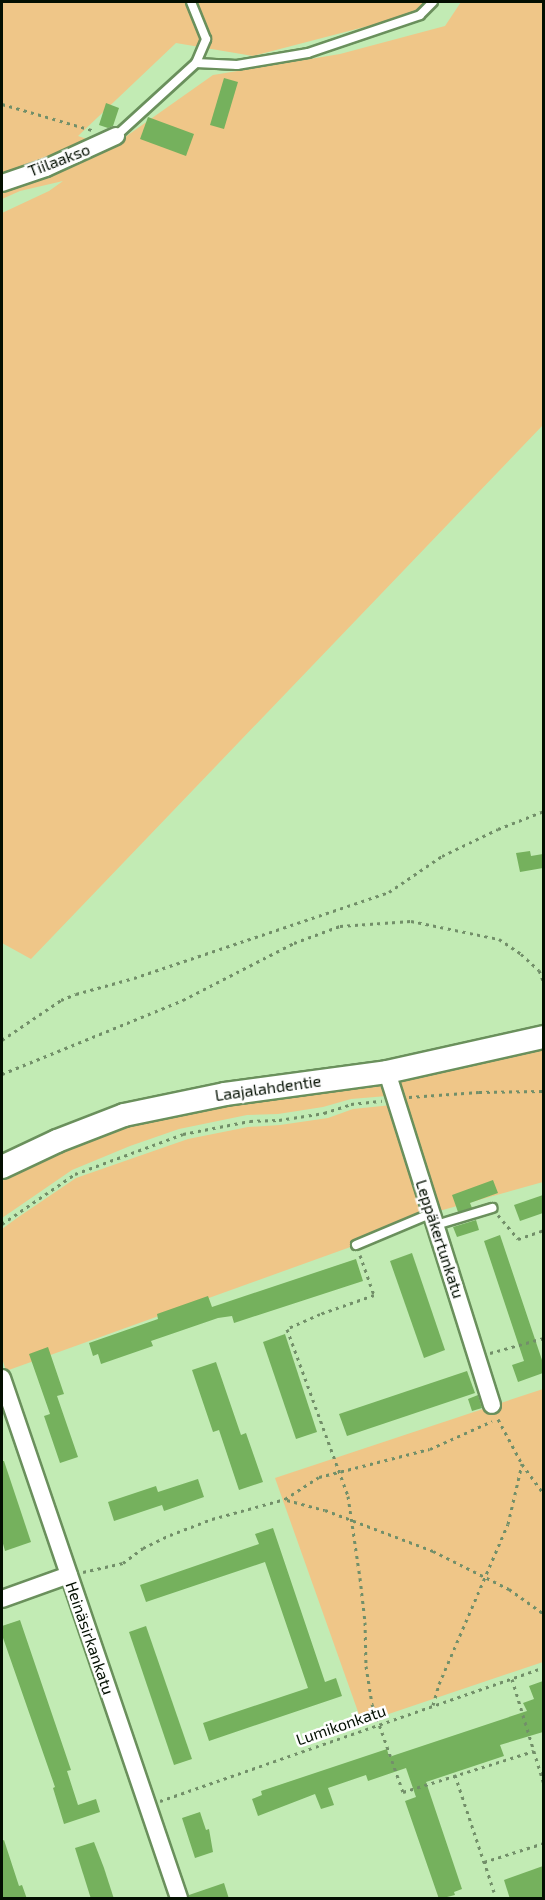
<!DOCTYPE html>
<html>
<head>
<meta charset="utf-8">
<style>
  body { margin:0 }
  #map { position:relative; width:545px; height:1900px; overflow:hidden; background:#c2ebb4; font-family:"Exo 2",sans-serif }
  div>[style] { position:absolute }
  .green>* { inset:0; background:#efc688 }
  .building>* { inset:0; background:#75b15d }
  .path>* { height:3px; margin-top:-1.5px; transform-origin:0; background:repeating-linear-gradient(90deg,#728f69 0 3px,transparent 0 7.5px) }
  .roads { filter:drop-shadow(2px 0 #6a905c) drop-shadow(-2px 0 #6a905c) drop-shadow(0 2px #6a905c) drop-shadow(0 -2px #6a905c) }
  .lane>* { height:8px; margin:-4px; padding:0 4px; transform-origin:4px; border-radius:4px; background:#fff }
  .street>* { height:16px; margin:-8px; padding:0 8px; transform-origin:8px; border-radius:8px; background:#fff }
  .secondary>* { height:22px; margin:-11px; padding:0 11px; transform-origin:11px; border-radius:11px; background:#fff }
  span { translate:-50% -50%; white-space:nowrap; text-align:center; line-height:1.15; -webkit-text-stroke:5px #fefefe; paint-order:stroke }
  .street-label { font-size:16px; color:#030f01 }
  .frame { position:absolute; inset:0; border:3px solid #030f01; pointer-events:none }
</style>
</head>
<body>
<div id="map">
  <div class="green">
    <i style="clip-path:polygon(2px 2px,425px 2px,420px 9px,395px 19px,253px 56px,176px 43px,78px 136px,111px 147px,213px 75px,340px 54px,445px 26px,461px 2px,543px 2px,543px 425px,31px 959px,2px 943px,2px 213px,49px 191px,63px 181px,20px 191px,2px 199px)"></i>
    <i style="clip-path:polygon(543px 1037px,543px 1182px,432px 1213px,387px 1072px)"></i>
    <i style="clip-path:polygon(379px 1081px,387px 1096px,351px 1099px,323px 1107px,278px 1114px,247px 1115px,179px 1129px,130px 1146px,72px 1170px,2px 1218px,2px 1181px,57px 1152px,127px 1127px,220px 1103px)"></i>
    <i style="clip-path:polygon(392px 1105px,426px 1215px,356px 1245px,6px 1371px,2px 1358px,2px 1229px,17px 1218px,76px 1178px,188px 1139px,248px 1127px,280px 1125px,328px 1118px,353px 1109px)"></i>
    <i style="clip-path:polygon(543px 1389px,543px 1662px,362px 1723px,275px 1478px)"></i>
  </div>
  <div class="building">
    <i style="clip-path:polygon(224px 78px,238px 82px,224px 129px,210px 125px)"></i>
    <i style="clip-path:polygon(106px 103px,119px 108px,113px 126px,108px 128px,99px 125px)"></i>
    <i style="clip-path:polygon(148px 117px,194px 134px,186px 156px,140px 139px)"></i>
    <i style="clip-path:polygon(530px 851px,531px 856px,543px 854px,543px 868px,520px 872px,516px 853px)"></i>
    <i style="clip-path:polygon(493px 1180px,498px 1193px,470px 1203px,472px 1208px,458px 1212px,452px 1195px)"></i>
    <i style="clip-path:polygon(543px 1195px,543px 1213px,520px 1221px,514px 1205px)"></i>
    <i style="clip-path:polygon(476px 1220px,479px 1230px,457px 1237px,453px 1227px)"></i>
    <i style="clip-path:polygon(500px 1235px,543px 1363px,543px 1373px,518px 1382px,512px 1365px,524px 1361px,484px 1241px)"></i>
    <i style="clip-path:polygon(412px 1253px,445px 1350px,424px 1358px,390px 1261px)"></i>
    <i style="clip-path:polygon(356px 1259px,363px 1281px,234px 1323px,232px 1316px,218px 1318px,151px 1341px,153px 1346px,101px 1364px,98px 1354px,93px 1356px,89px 1343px,158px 1319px,157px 1314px,208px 1296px,212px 1307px)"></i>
    <i style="clip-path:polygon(285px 1334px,317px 1432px,296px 1439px,263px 1342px)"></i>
    <i style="clip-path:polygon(48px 1347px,64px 1394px,57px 1396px,78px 1457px,60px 1463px,44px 1416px,50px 1414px,29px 1354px)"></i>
    <i style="clip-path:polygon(216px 1362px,241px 1435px,246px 1433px,263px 1482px,239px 1490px,219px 1430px,213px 1432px,192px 1370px)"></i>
    <i style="clip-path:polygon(467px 1371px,475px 1393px,347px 1436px,339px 1414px)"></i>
    <i style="clip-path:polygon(478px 1395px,482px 1408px,472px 1411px,468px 1399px)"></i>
    <i style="clip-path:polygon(2px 1461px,4px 1461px,31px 1542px,5px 1551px,2px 1540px)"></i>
    <i style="clip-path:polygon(198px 1479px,204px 1497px,164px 1511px,162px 1505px,114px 1521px,108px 1502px,156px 1486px,158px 1492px)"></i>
    <i style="clip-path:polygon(273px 1528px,325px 1682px,336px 1678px,342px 1696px,209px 1741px,203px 1723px,308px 1688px,265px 1562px,146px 1602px,140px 1585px,259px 1544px,255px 1534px)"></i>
    <i style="clip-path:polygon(20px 1620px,71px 1770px,67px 1771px,78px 1805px,96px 1799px,100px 1812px,64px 1824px,53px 1788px,55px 1787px,2px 1635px,2px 1626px)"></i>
    <i style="clip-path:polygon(146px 1626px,192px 1759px,174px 1765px,129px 1632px)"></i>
    <i style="clip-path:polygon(543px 1681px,543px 1732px,500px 1745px,504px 1756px,426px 1782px,462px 1889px,454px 1892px,455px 1895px,439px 1899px,405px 1801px,416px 1797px,406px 1768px,368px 1781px,366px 1775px,328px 1788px,334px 1805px,321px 1809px,315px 1794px,258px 1816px,252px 1799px,262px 1795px,261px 1791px,387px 1749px,389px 1757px,527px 1711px,523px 1703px,534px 1699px,529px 1686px)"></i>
    <i style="clip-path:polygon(200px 1812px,206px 1830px,209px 1829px,213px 1852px,195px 1858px,182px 1818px)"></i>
    <i style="clip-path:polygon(4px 1840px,19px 1886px,22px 1885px,27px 1899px,2px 1899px,2px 1841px)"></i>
    <i style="clip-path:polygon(94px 1842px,104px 1868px,114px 1899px,91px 1899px,75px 1848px)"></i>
    <i style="clip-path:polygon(543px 1866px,543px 1899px,510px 1899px,504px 1880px)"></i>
    <i style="clip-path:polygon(224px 1883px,229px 1899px,189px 1899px,189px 1895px)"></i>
  </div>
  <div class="path">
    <i style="left:2px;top:104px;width:94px;rotate:16.1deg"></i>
    <i style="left:2px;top:1040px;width:71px;rotate:-34.1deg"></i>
    <i style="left:61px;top:1000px;width:16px;rotate:-22deg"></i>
    <i style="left:76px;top:994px;width:60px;rotate:-15.4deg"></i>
    <i style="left:134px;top:978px;width:269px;rotate:-18.6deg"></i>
    <i style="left:389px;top:892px;width:64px;rotate:-34.2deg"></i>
    <i style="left:442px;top:856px;width:62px;rotate:-25.7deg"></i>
    <i style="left:498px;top:829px;width:49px;rotate:-21.4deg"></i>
    <i style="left:2px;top:1074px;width:196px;rotate:-22.2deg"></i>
    <i style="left:183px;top:1000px;width:125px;rotate:-27.2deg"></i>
    <i style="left:294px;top:943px;width:49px;rotate:-20.3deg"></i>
    <i style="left:340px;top:926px;width:71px;rotate:-4deg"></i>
    <i style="left:411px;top:921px;width:90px;rotate:11.6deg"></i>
    <i style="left:499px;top:939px;width:27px;rotate:34deg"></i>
    <i style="left:521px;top:954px;width:24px;rotate:42deg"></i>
    <i style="left:539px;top:970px;width:14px;rotate:69deg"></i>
    <i style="left:409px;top:1097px;width:70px;rotate:-4.1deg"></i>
    <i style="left:479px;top:1092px;width:65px;rotate:-0.9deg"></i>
    <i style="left:498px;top:1215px;width:31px;rotate:50deg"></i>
    <i style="left:518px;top:1239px;width:28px;rotate:-19deg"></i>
    <i style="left:2px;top:1224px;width:88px;rotate:-34.4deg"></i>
    <i style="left:75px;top:1174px;width:115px;rotate:-20.3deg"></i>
    <i style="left:183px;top:1134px;width:68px;rotate:-11deg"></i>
    <i style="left:250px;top:1121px;width:29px;rotate:-2deg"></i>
    <i style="left:279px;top:1120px;width:46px;rotate:-8.8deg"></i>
    <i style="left:324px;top:1113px;width:28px;rotate:-18deg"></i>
    <i style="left:351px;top:1104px;width:31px;rotate:-6deg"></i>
    <i style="left:360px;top:1255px;width:42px;rotate:70.7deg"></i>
    <i style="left:374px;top:1295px;width:57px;rotate:160.6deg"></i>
    <i style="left:320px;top:1314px;width:36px;rotate:156deg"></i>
    <i style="left:287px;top:1329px;width:178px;rotate:69.9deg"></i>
    <i style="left:348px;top:1496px;width:83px;rotate:81.7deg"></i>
    <i style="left:360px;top:1578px;width:44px;rotate:83.5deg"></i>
    <i style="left:365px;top:1622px;width:44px;rotate:88.7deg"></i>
    <i style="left:366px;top:1666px;width:38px;rotate:81deg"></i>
    <i style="left:372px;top:1704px;width:93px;rotate:70.6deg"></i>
    <i style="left:403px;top:1792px;width:137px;rotate:-17.4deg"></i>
    <i style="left:490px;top:1353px;width:56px;rotate:-15.5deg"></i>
    <i style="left:498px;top:1419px;width:51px;rotate:61.9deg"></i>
    <i style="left:522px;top:1464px;width:37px;rotate:54deg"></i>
    <i style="left:287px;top:1500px;width:39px;rotate:15deg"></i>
    <i style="left:325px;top:1510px;width:116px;rotate:20.8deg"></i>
    <i style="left:433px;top:1551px;width:85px;rotate:26.6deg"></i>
    <i style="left:509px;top:1589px;width:43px;rotate:35.5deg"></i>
    <i style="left:83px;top:1572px;width:41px;rotate:-12.7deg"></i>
    <i style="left:123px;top:1563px;width:25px;rotate:-37deg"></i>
    <i style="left:143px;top:1548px;width:30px;rotate:-26deg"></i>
    <i style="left:170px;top:1535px;width:45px;rotate:-20.9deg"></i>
    <i style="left:212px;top:1519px;width:76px;rotate:-15.3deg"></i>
    <i style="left:285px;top:1499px;width:40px;rotate:-32.9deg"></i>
    <i style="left:319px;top:1477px;width:114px;rotate:-14.2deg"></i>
    <i style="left:430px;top:1449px;width:68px;rotate:-24.3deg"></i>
    <i style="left:512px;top:1679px;width:110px;rotate:73.1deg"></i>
    <i style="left:433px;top:1705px;width:22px;rotate:-74deg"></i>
    <i style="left:439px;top:1684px;width:174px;rotate:-66.7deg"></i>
    <i style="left:508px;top:1524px;width:62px;rotate:-76.9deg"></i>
    <i style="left:455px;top:1775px;width:92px;rotate:71.6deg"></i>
    <i style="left:160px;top:1801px;width:407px;rotate:-19.2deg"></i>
    <i style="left:494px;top:1892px;width:32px;rotate:-108deg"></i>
    <i style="left:484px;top:1862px;width:63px;rotate:-17.6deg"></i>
  </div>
  <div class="roads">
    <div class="lane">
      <i style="left:196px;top:63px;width:41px;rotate:2.8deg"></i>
      <i style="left:237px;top:65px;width:72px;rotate:-9.6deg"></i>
      <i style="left:308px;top:53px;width:118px;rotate:-18.7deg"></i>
      <i style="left:420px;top:15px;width:18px;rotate:-45deg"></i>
      <i style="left:116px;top:136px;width:108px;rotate:-42.4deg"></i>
      <i style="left:196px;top:63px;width:26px;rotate:-67deg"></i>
      <i style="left:206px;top:39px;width:40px;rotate:-112deg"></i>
      <i style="left:436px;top:1225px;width:59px;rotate:-16.9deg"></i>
      <i style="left:356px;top:1245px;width:82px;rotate:-22.8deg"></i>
    </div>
    <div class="street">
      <i style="left:2px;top:183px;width:46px;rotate:-18.8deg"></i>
      <i style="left:46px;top:168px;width:77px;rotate:-24.6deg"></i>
      <i style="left:387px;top:1072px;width:349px;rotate:72.5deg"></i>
      <i style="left:2px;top:1378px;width:549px;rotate:71.2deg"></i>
      <i style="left:2px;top:1599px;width:71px;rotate:-19.7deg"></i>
    </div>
    <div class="secondary">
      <i style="left:2px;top:1167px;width:61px;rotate:-25.3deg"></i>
      <i style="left:57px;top:1141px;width:72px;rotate:-21.2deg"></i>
      <i style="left:124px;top:1115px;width:103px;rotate:-11.7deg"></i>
      <i style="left:225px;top:1094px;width:163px;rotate:-7.7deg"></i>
      <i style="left:387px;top:1072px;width:161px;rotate:-12.6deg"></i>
    </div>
  </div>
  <div class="street-label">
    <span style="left:59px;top:160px;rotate:-21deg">Tiilaakso</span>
    <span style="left:268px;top:1088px;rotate:-8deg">Laajalahdentie</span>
    <span style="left:440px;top:1239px;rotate:72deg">Leppäkertunkatu</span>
    <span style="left:90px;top:1638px;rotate:71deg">Heinäsirkankatu</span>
    <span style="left:341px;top:1725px;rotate:-19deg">Lumikonkatu</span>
  </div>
  <div class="frame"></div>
</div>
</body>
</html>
